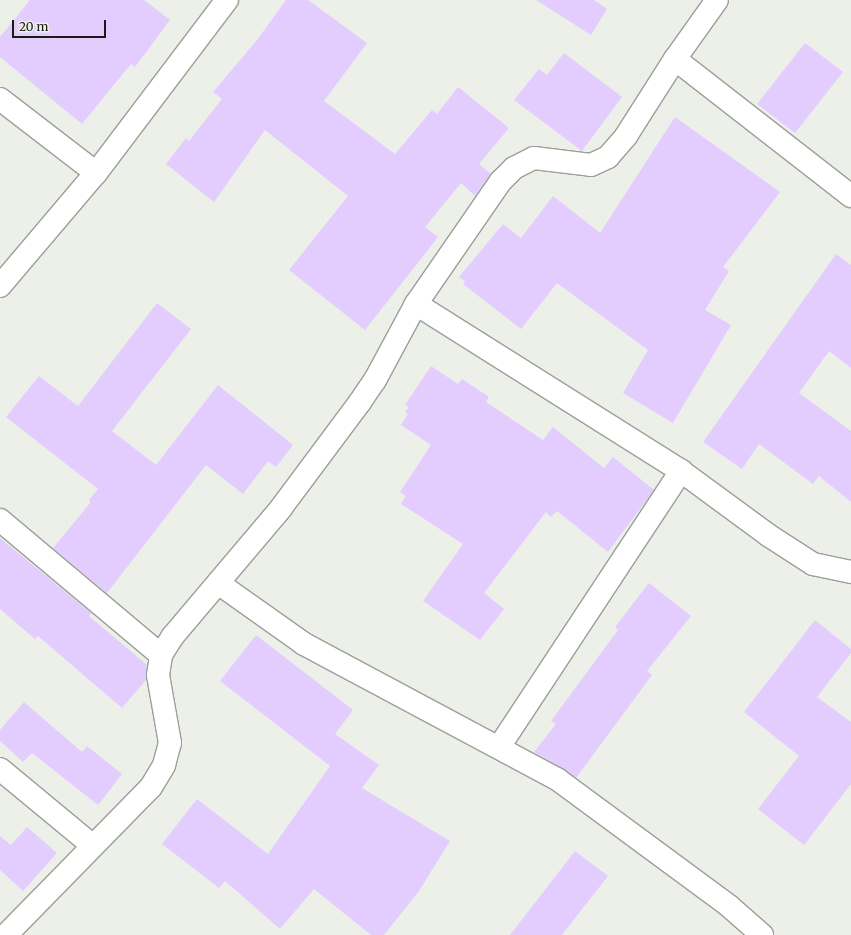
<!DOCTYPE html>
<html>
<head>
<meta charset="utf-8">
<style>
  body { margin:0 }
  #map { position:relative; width:851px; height:935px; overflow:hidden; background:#ecf0e9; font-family:Merriweather,serif }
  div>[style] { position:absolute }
  .building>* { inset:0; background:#e3cdfe }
  .roads { filter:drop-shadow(1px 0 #9c9f99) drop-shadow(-1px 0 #9c9f99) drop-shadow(0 1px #9c9f99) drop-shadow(0 -1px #9c9f99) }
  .minor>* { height:22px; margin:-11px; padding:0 11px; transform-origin:11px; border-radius:11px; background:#fff }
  span { translate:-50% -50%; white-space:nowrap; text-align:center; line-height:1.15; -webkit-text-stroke:3px #ecf0e9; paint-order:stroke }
  .scale { position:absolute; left:12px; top:20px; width:94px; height:18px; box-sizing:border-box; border:2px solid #1a1b19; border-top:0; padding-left:5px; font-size:12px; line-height:14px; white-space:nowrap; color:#1a1b19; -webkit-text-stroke:3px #ecf0e9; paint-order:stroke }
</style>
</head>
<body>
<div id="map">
  <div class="building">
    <i style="clip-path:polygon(30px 0,144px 0,170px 20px,135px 67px,131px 64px,82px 124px,0 57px,0 37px)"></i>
    <i style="clip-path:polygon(286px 0,308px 0,367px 43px,324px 101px,395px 154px,432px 110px,437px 114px,458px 87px,509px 128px,479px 164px,491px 174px,475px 196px,461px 183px,425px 227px,438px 237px,365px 330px,289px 270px,348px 196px,265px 130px,214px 202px,166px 164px,186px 138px,189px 141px,222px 99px,213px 92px,257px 40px)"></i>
    <i style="clip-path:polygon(536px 0,594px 0,607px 9px,591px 35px)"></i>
    <i style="clip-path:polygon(805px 43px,843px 72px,795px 133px,757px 104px)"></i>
    <i style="clip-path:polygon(564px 53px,622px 97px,582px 151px,514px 100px,539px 69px,547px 75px)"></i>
    <i style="clip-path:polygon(675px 117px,780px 192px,723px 267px,729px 271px,705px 310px,731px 325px,673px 423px,623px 393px,648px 350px,557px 283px,521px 329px,463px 284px,465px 281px,459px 277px,503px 224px,521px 238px,553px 196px,600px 233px)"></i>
    <i style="clip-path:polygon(836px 254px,851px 265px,851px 368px,829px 351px,799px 393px,851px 431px,851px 502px,819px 476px,813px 484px,759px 444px,742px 469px,703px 442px)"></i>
    <i style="clip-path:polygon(157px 303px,191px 329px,112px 431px,156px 465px,218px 385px,293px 445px,276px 467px,268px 461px,243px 494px,206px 465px,107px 593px,53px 548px,91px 502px,89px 500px,98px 489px,6px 417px,39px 376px,78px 406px)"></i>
    <i style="clip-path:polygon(431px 366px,458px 384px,462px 379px,489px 397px,486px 402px,543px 440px,553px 427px,604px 468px,613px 457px,654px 490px,608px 552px,557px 511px,551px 517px,546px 512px,484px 593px,504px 609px,480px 640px,423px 601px,463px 544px,401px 504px,406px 496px,400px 492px,431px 445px,401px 425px,408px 414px,405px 412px,409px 407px,405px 405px)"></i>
    <i style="clip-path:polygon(0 538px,91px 613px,89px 616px,147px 665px,146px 680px,122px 708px,38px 636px,35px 639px,0 609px)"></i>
    <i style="clip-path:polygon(649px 583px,691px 616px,647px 671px,652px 675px,576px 778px,534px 752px,556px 724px,551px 721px,618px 630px,615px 627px)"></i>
    <i style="clip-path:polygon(815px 620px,851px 649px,851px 653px,817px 697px,851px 722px,851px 784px,804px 845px,758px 809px,799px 756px,744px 712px)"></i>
    <i style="clip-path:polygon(256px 635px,353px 710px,335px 734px,379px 765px,362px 788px,450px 841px,419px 891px,384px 935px,371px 935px,314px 889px,280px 929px,225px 881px,219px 888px,162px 844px,197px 799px,268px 854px,330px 766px,220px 681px)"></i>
    <i style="clip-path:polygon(24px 702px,82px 752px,87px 746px,122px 774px,98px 805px,32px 753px,23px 762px,0 741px,0 730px)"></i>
    <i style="clip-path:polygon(27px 827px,57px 853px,23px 891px,0 870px,0 836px,11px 845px)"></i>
    <i style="clip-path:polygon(575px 851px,608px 876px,562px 935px,510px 935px)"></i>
  </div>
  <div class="roads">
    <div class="minor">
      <i style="left:675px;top:59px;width:223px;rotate:37.9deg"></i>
      <i style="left:0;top:99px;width:121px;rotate:37.6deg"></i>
      <i style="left:0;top:286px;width:148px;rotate:-49.7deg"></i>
      <i style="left:96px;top:173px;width:217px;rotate:-52.9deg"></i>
      <i style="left:416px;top:304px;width:313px;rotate:32.2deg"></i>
      <i style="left:681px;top:471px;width:108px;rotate:36.3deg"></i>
      <i style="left:768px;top:535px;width:54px;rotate:32.8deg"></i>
      <i style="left:813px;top:564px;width:39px;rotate:12deg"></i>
      <i style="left:0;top:520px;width:210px;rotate:40deg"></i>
      <i style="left:218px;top:583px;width:105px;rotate:35.3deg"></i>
      <i style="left:304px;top:644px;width:287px;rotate:28.1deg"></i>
      <i style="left:557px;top:779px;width:214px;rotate:36.4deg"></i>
      <i style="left:729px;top:906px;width:44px;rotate:41.3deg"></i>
      <i style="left:499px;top:747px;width:331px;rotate:-56.6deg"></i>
      <i style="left:0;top:769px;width:119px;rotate:39.6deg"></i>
      <i style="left:6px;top:935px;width:207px;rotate:-45.6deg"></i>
      <i style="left:151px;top:787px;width:26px;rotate:-59deg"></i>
      <i style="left:164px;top:765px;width:23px;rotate:-75deg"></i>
      <i style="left:170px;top:743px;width:69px;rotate:-100deg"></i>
      <i style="left:158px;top:675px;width:20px;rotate:-81deg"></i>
      <i style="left:161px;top:655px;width:22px;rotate:-58deg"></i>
      <i style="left:173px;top:636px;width:167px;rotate:-49.8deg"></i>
      <i style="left:281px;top:508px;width:132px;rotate:-53.3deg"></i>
      <i style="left:360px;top:402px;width:27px;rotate:-56deg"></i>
      <i style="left:375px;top:380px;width:86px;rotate:-61.7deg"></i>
      <i style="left:416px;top:304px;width:150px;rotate:-55.4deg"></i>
      <i style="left:501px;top:181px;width:18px;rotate:-45deg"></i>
      <i style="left:514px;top:168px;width:22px;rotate:-27deg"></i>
      <i style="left:534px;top:158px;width:57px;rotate:7deg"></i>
      <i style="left:591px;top:165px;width:19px;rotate:-25deg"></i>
      <i style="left:608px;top:157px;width:28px;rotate:-49deg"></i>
      <i style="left:626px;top:136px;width:91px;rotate:-57.5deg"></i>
      <i style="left:675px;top:59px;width:72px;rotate:-54.6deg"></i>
    </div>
  </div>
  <div class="scale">20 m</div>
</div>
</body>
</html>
